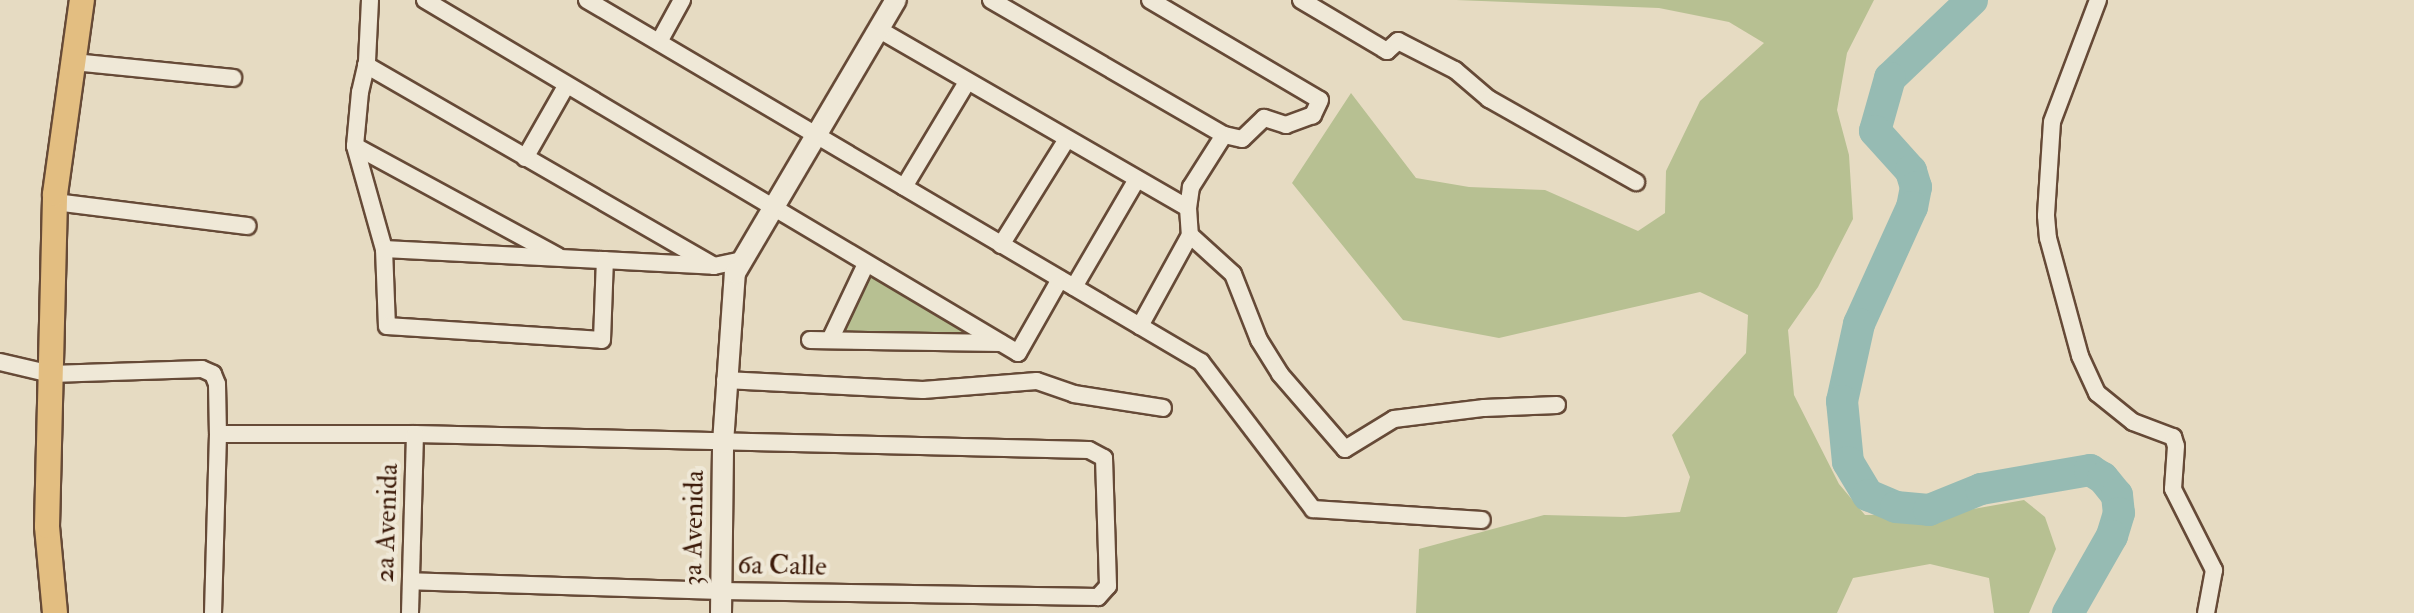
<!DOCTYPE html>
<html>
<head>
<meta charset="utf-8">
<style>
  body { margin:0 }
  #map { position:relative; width:2414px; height:613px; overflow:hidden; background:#e6dbc2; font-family:"IM FELL Double Pica",serif }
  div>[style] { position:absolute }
  .green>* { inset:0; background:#b7c092 }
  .river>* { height:32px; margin:-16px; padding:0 16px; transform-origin:16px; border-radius:16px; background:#96bbb3 }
  .roads { filter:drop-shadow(2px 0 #664a37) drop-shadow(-2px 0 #664a37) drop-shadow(0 2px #664a37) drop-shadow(0 -2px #664a37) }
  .minor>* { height:16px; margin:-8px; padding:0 8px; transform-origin:8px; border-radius:8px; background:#efe8d7 }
  .tertiary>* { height:20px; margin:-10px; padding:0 10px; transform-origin:10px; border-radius:10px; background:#efe8d7 }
  .primary>* { height:24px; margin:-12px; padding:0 12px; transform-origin:12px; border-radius:12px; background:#e3be81 }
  span { translate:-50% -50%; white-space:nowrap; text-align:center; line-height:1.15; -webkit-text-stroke:8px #efe8d7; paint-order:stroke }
  .street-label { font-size:28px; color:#3c1a09 }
</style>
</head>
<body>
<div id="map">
  <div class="green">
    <i style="clip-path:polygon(1456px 0,1874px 0,1847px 53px,1837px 110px,1849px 155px,1853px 219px,1818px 287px,1788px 330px,1794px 395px,1839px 484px,1865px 515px,1945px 514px,2024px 500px,2045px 517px,2056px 549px,2029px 613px,1994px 613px,1989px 578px,1930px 564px,1853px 578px,1837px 613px,1416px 613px,1419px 549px,1544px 515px,1625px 517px,1680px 512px,1690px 477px,1672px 435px,1746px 353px,1748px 315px,1700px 292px,1499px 338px,1403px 320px,1292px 183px,1351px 93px,1416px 178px,1469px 187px,1545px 190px,1638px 231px,1665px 213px,1666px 171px,1700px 101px,1764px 43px,1729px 22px,1659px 8px)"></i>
    <i style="clip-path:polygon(866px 264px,1004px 343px,830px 340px)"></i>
  </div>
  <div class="river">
    <i style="left:1972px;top:0;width:113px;rotate:136.4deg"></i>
    <i style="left:1890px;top:78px;width:55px;rotate:105.8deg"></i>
    <i style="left:1875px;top:131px;width:54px;rotate:48deg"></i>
    <i style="left:1911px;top:171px;width:17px;rotate:73deg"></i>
    <i style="left:1916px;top:187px;width:20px;rotate:101deg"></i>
    <i style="left:1912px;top:207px;width:128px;rotate:114.4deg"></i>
    <i style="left:1859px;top:324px;width:79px;rotate:102.4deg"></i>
    <i style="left:1842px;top:401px;width:61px;rotate:84.4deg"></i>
    <i style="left:1848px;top:462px;width:39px;rotate:59deg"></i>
    <i style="left:1868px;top:495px;width:30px;rotate:23deg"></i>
    <i style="left:1896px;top:507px;width:33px;rotate:5deg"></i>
    <i style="left:1929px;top:510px;width:56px;rotate:-22deg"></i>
    <i style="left:1981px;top:489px;width:111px;rotate:-9.9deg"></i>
    <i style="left:2090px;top:470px;width:15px;rotate:32deg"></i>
    <i style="left:2103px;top:478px;width:22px;rotate:51deg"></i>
    <i style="left:2117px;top:495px;width:18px;rotate:84deg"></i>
    <i style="left:2119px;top:513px;width:24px;rotate:107deg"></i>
    <i style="left:2112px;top:536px;width:89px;rotate:119.7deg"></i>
  </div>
  <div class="roads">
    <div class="minor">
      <i style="left:370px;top:0;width:62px;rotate:92.8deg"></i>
      <i style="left:367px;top:62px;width:31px;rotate:103deg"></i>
      <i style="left:360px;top:92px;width:54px;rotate:95.3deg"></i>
      <i style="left:355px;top:146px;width:107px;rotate:74.3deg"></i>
      <i style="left:384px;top:249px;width:77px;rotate:87.8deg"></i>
      <i style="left:387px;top:326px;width:215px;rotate:3.7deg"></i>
      <i style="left:602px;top:340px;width:80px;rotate:-87.9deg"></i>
      <i style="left:425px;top:0;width:690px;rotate:30.76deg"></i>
      <i style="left:1018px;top:353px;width:85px;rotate:-60.4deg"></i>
      <i style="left:587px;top:0;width:713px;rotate:30.52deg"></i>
      <i style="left:1201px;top:362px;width:185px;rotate:52.7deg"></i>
      <i style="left:1313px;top:509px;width:169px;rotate:3.7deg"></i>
      <i style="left:991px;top:0;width:269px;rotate:30.1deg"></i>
      <i style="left:1150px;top:0;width:197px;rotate:30.5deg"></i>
      <i style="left:1320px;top:100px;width:17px;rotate:115deg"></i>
      <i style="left:1313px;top:115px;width:29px;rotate:160deg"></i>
      <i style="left:1286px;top:125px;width:23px;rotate:-162deg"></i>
      <i style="left:1264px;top:118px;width:30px;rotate:136deg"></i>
      <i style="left:1242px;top:139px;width:18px;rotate:-167deg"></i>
      <i style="left:1224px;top:135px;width:62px;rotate:122.4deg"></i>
      <i style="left:1191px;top:187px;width:21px;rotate:98deg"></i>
      <i style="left:1301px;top:0;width:100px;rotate:30.7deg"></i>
      <i style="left:1387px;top:51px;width:15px;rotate:-42deg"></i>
      <i style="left:1398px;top:41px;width:64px;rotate:27deg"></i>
      <i style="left:1455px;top:70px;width:45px;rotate:40.5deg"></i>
      <i style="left:1489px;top:99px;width:169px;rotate:29.5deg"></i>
      <i style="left:2098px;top:0;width:130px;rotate:110.7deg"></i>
      <i style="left:2052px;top:122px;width:94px;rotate:93.7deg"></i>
      <i style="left:2046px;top:216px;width:22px;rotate:85deg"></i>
      <i style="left:2048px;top:238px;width:122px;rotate:74.8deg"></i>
      <i style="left:2080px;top:356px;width:41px;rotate:65.3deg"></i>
      <i style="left:2097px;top:393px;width:46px;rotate:38.9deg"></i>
      <i style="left:2133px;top:422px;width:43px;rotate:20.6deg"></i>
      <i style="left:2173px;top:437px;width:9px;rotate:72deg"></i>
      <i style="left:2176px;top:446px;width:43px;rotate:94deg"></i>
      <i style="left:2173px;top:489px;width:91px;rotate:63.2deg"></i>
      <i style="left:2214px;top:570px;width:44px;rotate:100.5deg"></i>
      <i style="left:878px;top:29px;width:358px;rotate:30deg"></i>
      <i style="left:1188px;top:208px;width:27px;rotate:86deg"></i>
      <i style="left:1190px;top:235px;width:104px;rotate:118.8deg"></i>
      <i style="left:659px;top:42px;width:48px;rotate:-61.3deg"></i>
      <i style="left:74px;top:62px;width:160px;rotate:5.7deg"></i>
      <i style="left:366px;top:65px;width:402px;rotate:30deg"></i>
      <i style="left:355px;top:146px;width:231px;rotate:28.5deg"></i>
      <i style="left:525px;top:158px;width:83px;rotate:-60.3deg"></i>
      <i style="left:904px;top:187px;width:122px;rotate:-59deg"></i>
      <i style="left:55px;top:202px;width:194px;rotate:7.1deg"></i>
      <i style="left:1190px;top:235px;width:58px;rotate:42.2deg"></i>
      <i style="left:1233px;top:274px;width:71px;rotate:68.5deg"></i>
      <i style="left:1259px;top:340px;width:40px;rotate:58deg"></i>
      <i style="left:1280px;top:374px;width:99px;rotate:49.1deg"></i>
      <i style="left:1345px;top:449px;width:57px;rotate:-31.5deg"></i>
      <i style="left:1394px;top:419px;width:91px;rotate:-7deg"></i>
      <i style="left:1484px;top:408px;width:73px;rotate:-2.4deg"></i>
      <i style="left:1001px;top:245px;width:125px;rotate:-58.1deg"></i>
      <i style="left:384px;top:249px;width:330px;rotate:2.9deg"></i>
      <i style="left:714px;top:266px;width:29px;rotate:-12deg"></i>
      <i style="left:1074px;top:287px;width:125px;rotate:-59.7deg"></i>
      <i style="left:810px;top:340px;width:191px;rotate:0.9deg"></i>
      <i style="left:830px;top:340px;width:84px;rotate:-64.7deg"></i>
      <i style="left:0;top:362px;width:52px;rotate:13.2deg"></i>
      <i style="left:51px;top:374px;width:151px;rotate:-1.9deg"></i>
      <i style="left:202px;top:369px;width:12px;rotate:24deg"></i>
      <i style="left:213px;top:374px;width:11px;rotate:68deg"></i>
      <i style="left:217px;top:384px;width:50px;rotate:88.9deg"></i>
      <i style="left:218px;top:434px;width:179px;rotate:91.6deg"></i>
      <i style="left:725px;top:380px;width:198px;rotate:2.9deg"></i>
      <i style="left:923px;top:390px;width:114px;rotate:-4.5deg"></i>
      <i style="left:1037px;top:381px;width:39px;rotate:19deg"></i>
      <i style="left:1074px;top:394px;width:90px;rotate:8.9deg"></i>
      <i style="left:218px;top:434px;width:197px"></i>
      <i style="left:415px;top:434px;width:674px;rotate:1.36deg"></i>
      <i style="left:1089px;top:450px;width:17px;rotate:28deg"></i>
      <i style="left:1104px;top:458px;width:128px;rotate:88.2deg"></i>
      <i style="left:1108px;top:586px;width:15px;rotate:132deg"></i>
      <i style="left:1098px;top:597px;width:377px;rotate:-179.1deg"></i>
      <i style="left:721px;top:591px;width:310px;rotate:-178.2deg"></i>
      <i style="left:410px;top:613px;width:179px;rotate:-88.4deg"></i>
    </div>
    <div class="tertiary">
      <i style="left:721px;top:613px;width:170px;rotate:-89.3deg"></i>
      <i style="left:723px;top:443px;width:170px;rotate:-86deg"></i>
      <i style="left:735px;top:273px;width:317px;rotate:-59.5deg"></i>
    </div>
    <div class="primary">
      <i style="left:55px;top:613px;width:87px;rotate:-95.3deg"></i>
      <i style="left:47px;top:526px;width:332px;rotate:-88.6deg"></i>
      <i style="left:55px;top:194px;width:196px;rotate:-82.1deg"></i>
    </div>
  </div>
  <div class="street-label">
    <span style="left:387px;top:523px;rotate:-88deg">2a Avenida</span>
    <span style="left:694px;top:528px;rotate:-89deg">3a Avenida</span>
    <span style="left:782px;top:566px;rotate:1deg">6a Calle</span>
  </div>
</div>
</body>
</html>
